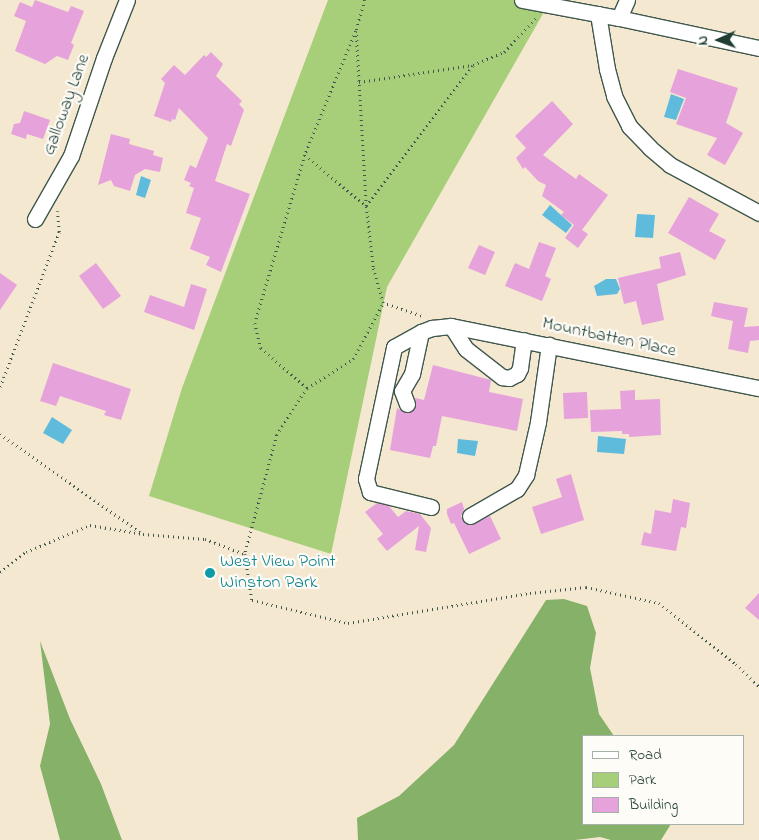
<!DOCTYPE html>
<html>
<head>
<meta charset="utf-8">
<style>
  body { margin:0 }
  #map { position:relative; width:759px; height:840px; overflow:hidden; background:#f5e8d1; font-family:"Indie Flower",sans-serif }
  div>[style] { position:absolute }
  .green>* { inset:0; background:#a7ce79 }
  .forest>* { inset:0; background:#85b169 }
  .water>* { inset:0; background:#5ebbdc }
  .building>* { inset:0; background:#e6a2da }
  .path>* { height:2.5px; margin-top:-1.25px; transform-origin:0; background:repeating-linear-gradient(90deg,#3f574c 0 1px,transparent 0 5px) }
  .roads { filter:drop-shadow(1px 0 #3f574c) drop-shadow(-1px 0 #3f574c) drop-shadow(0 1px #3f574c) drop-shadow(0 -1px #3f574c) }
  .minor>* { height:15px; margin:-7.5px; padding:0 7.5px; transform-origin:7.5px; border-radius:7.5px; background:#fff }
  .dots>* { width:14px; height:14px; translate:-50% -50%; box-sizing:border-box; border:2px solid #fdfcf7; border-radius:50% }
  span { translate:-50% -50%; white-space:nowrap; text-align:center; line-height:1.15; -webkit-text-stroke:4.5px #fdfcf7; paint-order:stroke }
  .street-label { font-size:18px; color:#1f3d34 }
  .culture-label { font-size:18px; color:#0d838f }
  .left { translate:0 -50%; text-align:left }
  .legend { position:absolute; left:582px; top:735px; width:162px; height:90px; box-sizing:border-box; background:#fdfcf7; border:1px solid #a4b0a9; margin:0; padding:6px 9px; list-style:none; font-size:15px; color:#1f3d34 }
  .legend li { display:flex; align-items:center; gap:10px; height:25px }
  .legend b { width:25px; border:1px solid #a4b0a9 }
  .north { position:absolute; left:694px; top:15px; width:50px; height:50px; -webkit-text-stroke:4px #fdfcf7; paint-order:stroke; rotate:268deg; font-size:14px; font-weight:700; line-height:20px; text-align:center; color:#1f3d34 }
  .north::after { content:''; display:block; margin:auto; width:18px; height:22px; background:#1f3d34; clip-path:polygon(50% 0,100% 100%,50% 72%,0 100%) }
</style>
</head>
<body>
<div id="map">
  <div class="green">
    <i style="clip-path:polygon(328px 0,522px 0,548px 5px,387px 287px,331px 554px,149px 496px,182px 388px)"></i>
  </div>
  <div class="forest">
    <i style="clip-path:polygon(564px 599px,587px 606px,596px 633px,590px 668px,599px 714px,614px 736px,583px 736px,583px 824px,671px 824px,661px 840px,611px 840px,600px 837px,575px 840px,358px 840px,357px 818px,399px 796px,454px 745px,546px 600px)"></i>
    <i style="clip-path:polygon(40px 641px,70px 719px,101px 784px,122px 840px,60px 840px,40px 766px,50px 724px)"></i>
  </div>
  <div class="water">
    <i style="clip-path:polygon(671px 94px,684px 99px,676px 120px,664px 117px)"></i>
    <i style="clip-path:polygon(141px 176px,151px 180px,145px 198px,136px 195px)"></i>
    <i style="clip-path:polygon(550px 205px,572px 225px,566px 233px,542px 215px)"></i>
    <i style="clip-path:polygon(637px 214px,655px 215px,653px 238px,635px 237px)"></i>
    <i style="clip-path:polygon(606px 279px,616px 279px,620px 289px,617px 294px,597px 296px,594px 286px)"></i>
    <i style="clip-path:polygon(52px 417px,72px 430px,63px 444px,43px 433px)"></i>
    <i style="clip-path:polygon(598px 436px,626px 439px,624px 454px,597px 452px)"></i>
    <i style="clip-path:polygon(458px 439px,478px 441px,475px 456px,457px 453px)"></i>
  </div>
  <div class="building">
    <i style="clip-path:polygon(35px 0,68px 12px,71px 6px,84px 11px,71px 43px,74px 45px,68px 60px,57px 56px,45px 64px,15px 51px,26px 21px,14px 16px,20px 2px,32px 7px)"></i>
    <i style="clip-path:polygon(211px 52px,223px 64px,216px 76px,242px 101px,239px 104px,244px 110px,231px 146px,227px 144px,215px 181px,250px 194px,221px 272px,206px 265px,210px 257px,190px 249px,201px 218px,186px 213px,194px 188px,189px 186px,191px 183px,184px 180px,190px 165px,196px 168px,208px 138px,179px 108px,175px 120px,172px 119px,171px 122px,154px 116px,165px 83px,161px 79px,174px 65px,185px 75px,204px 55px,206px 57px)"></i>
    <i style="clip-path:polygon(678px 69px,738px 88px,726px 123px,743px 133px,725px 165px,707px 155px,717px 138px,676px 124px,686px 98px,670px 92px)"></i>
    <i style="clip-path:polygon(552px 101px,573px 124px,543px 155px,576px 179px,579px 174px,608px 195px,582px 230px,588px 234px,578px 248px,565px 238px,574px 225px,561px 215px,564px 212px,542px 196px,546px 185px,538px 181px,525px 167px,523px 169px,516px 158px,526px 148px,515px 136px)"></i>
    <i style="clip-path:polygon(24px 111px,50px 120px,43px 139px,27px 134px,26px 139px,11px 134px,14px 124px,20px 123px)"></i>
    <i style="clip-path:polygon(111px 134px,130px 139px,129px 144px,154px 151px,153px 155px,163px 158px,160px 172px,145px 169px,135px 175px,130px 191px,114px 186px,111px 180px,98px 185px)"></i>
    <i style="clip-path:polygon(689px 197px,719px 214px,709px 231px,726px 240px,715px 260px,668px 233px)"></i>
    <i style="clip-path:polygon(539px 242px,556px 248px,545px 276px,551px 279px,542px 301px,505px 286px,515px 263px,529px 269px)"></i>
    <i style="clip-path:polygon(479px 245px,495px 252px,485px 275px,468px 268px)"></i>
    <i style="clip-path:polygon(680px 252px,686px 275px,657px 284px,664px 320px,642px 325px,636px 301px,624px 304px,618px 278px,661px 268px,659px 257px)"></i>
    <i style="clip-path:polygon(96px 263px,121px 296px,103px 309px,79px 276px)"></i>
    <i style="clip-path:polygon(0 273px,17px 285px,0 310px)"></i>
    <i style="clip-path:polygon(191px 284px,207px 289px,194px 330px,144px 312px,150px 295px,184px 307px)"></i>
    <i style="clip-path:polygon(714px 302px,748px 308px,744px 327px,759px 326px,759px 340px,750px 341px,748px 353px,728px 349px,733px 321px,711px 316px)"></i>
    <i style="clip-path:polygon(53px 363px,131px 389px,121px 420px,104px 415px,106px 411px,60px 396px,56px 406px,40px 401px)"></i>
    <i style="clip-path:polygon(433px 365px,491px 380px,489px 392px,523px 399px,517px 431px,442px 416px,436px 446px,433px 446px,430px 458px,390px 450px,397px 408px,405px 413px,410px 413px,416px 406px,415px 398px,424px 400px)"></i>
    <i style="clip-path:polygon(635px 390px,635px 400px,660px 399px,661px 435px,629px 437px,629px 434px,622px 434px,622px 431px,591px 432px,590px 410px,621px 409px,620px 391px)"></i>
    <i style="clip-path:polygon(587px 392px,588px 418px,564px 419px,563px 393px)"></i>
    <i style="clip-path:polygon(571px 474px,584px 520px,541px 534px,532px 507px,562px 497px,556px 479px)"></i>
    <i style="clip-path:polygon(673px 499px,690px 503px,686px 528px,681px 527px,676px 551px,641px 545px,644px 532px,651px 534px,655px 510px,671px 513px)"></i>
    <i style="clip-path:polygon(462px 502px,464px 509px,461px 516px,465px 524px,474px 524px,490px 516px,501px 539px,469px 554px,454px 523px,451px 524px,447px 514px,447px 509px)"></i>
    <i style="clip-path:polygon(377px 503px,389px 506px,398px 517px,406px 511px,420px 514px,431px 528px,426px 552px,415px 550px,419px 526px,387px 551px,377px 539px,383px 534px,365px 512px)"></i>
    <i style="clip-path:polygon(759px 593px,759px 620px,745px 608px)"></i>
  </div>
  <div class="path">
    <i style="left:365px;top:0;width:32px;rotate:106deg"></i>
    <i style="left:356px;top:31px;width:134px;rotate:112.4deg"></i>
    <i style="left:305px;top:155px;width:175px;rotate:106.6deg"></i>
    <i style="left:255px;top:323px;width:26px;rotate:77deg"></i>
    <i style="left:261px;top:348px;width:61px;rotate:41deg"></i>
    <i style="left:307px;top:388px;width:56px;rotate:122.6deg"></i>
    <i style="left:277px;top:435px;width:123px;rotate:105.1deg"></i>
    <i style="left:245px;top:554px;width:47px;rotate:81.3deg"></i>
    <i style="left:252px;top:600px;width:99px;rotate:13.5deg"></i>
    <i style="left:348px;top:623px;width:184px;rotate:-9.4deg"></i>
    <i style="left:530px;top:593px;width:56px;rotate:-6.1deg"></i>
    <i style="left:586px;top:587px;width:75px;rotate:12.4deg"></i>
    <i style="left:659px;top:603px;width:98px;rotate:38.4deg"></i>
    <i style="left:736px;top:664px;width:32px;rotate:44deg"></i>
    <i style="left:359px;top:82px;width:115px;rotate:-8.5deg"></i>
    <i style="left:473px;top:65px;width:34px;rotate:-23deg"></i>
    <i style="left:504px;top:52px;width:47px;rotate:-46.7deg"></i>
    <i style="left:305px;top:155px;width:80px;rotate:39.9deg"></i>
    <i style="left:366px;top:206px;width:174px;rotate:-93.3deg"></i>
    <i style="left:421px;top:316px;width:40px;rotate:-161.1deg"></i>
    <i style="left:383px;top:303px;width:37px;rotate:-106deg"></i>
    <i style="left:373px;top:267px;width:61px;rotate:-96.5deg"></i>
    <i style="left:366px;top:206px;width:177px;rotate:-52.8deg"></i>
    <i style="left:0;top:387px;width:166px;rotate:-69.2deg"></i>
    <i style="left:59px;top:232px;width:21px;rotate:-95deg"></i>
    <i style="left:307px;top:388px;width:54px;rotate:-32.2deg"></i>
    <i style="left:353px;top:359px;width:64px;rotate:-61.8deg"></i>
    <i style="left:0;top:434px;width:171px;rotate:35deg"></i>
    <i style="left:0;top:572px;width:33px;rotate:-38deg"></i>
    <i style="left:26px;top:552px;width:69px;rotate:-22.9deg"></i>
    <i style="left:90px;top:525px;width:54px;rotate:9.6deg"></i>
    <i style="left:143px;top:534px;width:62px;rotate:4.6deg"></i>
    <i style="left:205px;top:539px;width:43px;rotate:20.6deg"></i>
  </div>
  <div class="roads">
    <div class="minor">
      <i style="left:522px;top:0;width:99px;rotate:10.5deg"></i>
      <i style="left:619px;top:18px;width:20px;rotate:-66deg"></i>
      <i style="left:598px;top:14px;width:56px;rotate:80.7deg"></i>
      <i style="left:607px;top:69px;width:28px;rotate:75deg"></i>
      <i style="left:614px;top:96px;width:34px;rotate:63deg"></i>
      <i style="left:629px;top:126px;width:30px;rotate:46deg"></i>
      <i style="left:650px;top:148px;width:26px;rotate:40deg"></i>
      <i style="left:670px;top:165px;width:101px;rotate:28.3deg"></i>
      <i style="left:619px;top:18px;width:143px;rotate:12.1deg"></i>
      <i style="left:35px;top:219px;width:73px;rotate:-60.3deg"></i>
      <i style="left:71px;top:156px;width:103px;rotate:-71.4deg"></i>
      <i style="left:104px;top:58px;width:62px;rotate:-68.4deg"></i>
      <i style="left:451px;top:326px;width:27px;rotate:57deg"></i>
      <i style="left:466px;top:349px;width:46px;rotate:37.9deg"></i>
      <i style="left:502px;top:377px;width:7px;rotate:8deg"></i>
      <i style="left:509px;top:378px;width:9px;rotate:-27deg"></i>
      <i style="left:517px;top:374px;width:7px;rotate:-63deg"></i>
      <i style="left:520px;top:368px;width:28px;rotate:-82deg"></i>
      <i style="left:407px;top:404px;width:14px;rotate:-111deg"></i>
      <i style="left:402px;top:391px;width:20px;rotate:-60deg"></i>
      <i style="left:412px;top:374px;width:43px;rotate:-77.9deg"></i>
      <i style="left:431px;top:507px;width:63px;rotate:-166.2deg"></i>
      <i style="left:370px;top:492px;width:14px;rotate:-107deg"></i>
      <i style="left:366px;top:479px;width:135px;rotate:-78deg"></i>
      <i style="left:394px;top:347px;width:31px;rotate:-29deg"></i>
      <i style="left:421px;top:332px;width:12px;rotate:-20deg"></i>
      <i style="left:432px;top:328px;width:19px;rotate:-6deg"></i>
      <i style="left:451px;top:326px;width:314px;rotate:11.4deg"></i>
      <i style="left:470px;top:516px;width:54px;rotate:-29.9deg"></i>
      <i style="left:517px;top:489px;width:17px;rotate:-57deg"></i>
      <i style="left:526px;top:475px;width:54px;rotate:-77.2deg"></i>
      <i style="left:538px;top:422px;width:78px;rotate:-81.9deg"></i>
    </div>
  </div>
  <div class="dots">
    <i style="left:210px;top:573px;background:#0f9aa8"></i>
  </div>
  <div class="street-label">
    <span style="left:67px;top:105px;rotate:-70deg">Galloway Lane</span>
    <span style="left:609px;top:338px;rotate:12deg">Mountbatten Place</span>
  </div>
  <div class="culture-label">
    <span class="left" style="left:220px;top:573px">West View Point<br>Winston Park</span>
  </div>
  <ul class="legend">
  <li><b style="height:6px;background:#fff"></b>Road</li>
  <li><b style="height:14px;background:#a7ce79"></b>Park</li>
  <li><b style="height:14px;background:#e6a2da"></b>Building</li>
  </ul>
  <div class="north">N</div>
</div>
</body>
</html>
